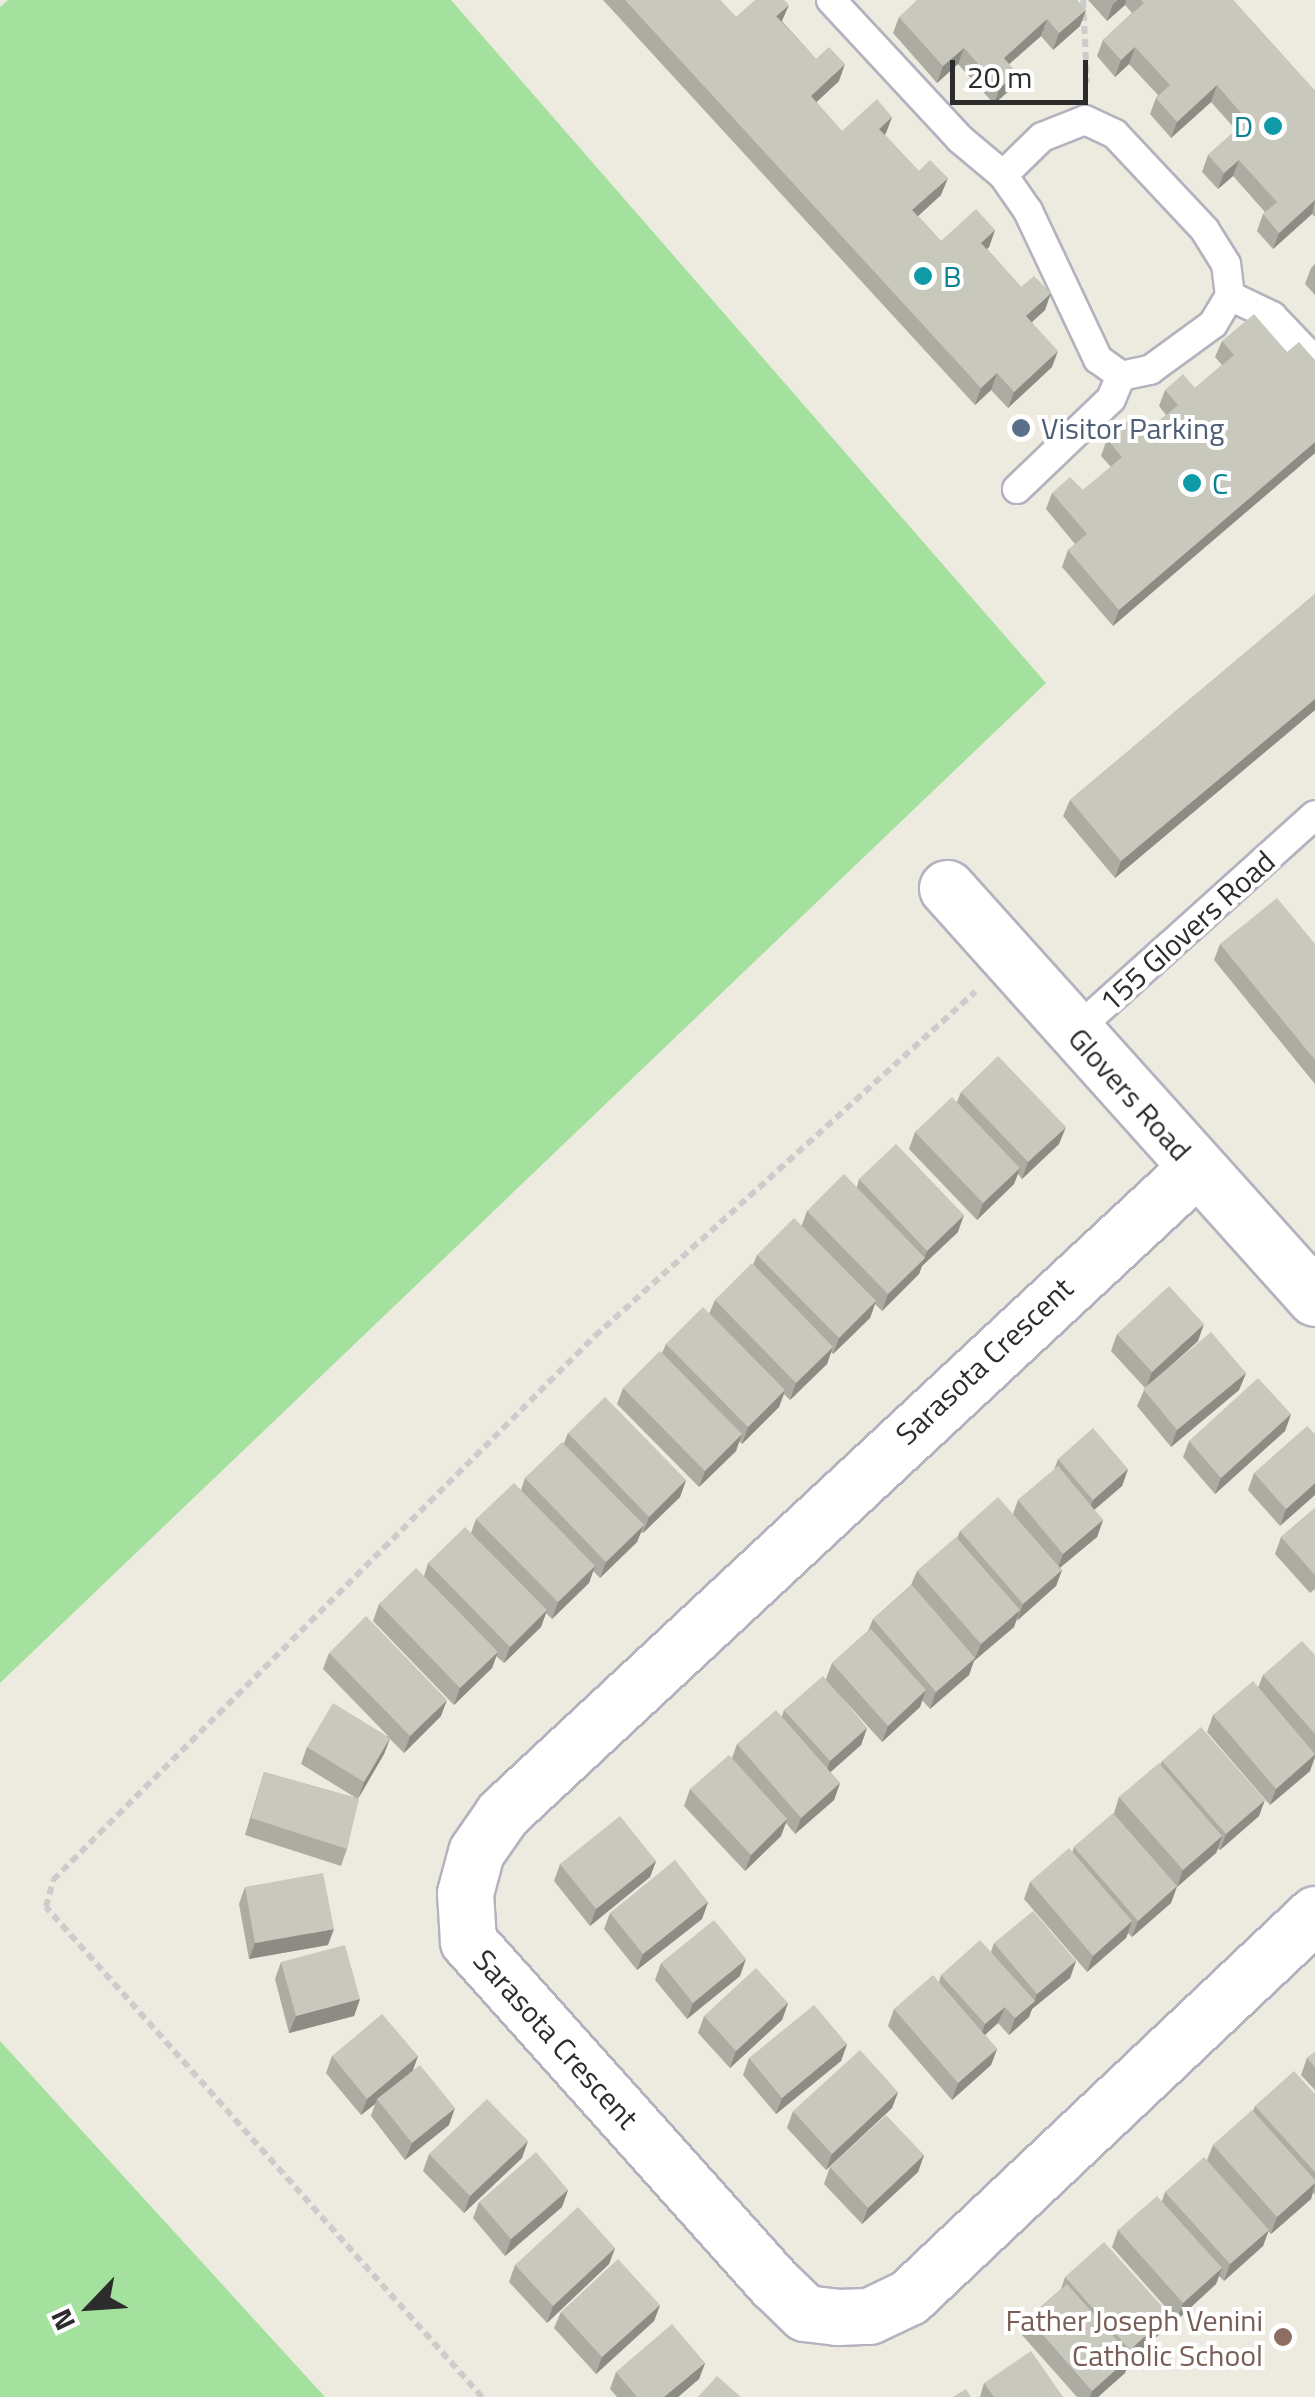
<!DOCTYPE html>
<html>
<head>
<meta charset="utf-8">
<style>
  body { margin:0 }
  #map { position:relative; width:1315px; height:2397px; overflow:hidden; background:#edeadf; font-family:"Titillium Web",sans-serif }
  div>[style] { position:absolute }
  .green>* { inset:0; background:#a4e19e }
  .path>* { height:6px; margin-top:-3px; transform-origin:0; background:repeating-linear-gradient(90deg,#ccc 0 8px,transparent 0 13px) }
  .roads { filter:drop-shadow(2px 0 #b3b2bf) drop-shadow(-2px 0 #b3b2bf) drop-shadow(0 2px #b3b2bf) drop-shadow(0 -2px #b3b2bf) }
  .service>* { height:28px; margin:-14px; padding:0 14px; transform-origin:14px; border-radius:14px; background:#fff }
  .minor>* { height:55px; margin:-27.5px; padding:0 27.5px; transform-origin:27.5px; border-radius:27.5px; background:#fff }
  .wall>* { inset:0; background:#adaca3 }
  .shaded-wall>* { inset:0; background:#8d8c84 }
  .building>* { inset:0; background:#c9c8bd }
  .dots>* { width:28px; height:28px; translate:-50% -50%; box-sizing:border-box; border:5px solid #fff; border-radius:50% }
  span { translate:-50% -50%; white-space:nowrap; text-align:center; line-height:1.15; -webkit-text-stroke:8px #fff; paint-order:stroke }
  .culture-label { font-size:30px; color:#0d838f }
  .right { translate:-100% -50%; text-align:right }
  .left { translate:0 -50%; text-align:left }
  .service-label { font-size:30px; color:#4e5e75 }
  .street-label { font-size:30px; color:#2c2c2c }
  .education-label { font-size:30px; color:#785e54 }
  .north { position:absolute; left:40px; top:2257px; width:100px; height:100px; -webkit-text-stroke:8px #fff; paint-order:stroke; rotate:245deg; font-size:28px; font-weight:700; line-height:40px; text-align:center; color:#2c2c2c }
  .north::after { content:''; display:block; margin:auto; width:35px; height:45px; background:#2c2c2c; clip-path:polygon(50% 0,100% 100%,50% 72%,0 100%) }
  .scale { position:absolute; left:950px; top:60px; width:138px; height:45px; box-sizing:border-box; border:5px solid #2c2c2c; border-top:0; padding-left:12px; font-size:30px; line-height:35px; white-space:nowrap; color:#2c2c2c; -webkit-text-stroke:8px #fff; paint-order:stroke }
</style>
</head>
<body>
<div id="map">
  <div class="green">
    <i style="clip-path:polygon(8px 0,451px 0,1046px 683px,0 1683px,0 7px)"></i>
    <i style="clip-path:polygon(0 2041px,325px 2397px,0 2397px)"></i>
  </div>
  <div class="path">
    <i style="left:1083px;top:0;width:83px;rotate:87.2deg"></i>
    <i style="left:482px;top:2397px;width:656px;rotate:-131.66deg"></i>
    <i style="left:46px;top:1907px;width:28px;rotate:-75deg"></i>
    <i style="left:53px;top:1880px;width:768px;rotate:-45.11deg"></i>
    <i style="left:595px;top:1336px;width:513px;rotate:-42.15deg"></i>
  </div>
  <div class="roads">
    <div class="service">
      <i style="left:831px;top:0;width:190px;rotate:47.1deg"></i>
      <i style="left:960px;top:139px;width:56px;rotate:39.9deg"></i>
      <i style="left:1003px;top:175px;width:44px;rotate:55.2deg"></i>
      <i style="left:1028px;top:211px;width:164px;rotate:64.7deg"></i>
      <i style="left:1098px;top:359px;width:29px;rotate:36deg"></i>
      <i style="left:1121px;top:376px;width:30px;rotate:-12deg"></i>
      <i style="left:1150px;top:370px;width:78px;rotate:-36.1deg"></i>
      <i style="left:1213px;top:324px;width:33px;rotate:-59deg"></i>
      <i style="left:1230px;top:296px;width:32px;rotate:-97deg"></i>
      <i style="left:1226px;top:264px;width:40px;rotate:-122deg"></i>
      <i style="left:1205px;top:230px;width:132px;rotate:-133.2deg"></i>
      <i style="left:1115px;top:134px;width:33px;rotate:-155deg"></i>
      <i style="left:1085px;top:120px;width:46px;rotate:158.4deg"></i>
      <i style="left:1042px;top:137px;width:54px;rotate:135.7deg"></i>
      <i style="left:1230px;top:296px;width:47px;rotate:25.5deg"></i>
      <i style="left:1272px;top:316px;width:62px;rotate:46.3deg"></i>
      <i style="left:1017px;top:489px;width:130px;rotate:-43.8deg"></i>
      <i style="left:1111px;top:399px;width:25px;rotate:-67deg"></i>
      <i style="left:1074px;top:1032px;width:324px;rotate:-42deg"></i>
    </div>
    <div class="minor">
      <i style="left:947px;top:888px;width:551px;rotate:48.09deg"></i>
      <i style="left:1196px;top:1168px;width:947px;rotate:137.05deg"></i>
      <i style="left:503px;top:1813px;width:47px;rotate:124.7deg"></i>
      <i style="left:476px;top:1852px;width:42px;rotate:105deg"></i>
      <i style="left:465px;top:1893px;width:48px;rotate:86.4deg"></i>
      <i style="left:468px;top:1941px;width:460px;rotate:48.2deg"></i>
      <i style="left:775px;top:2284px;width:42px;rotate:44deg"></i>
      <i style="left:805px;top:2313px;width:32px;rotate:7deg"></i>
      <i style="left:837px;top:2317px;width:32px;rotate:-2deg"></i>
      <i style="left:869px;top:2316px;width:44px;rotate:-25.4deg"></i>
      <i style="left:909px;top:2297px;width:558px;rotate:-43.33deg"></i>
    </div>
  </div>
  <div class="wall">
    <i style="clip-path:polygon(603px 0,720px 0,736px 17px,782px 21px,816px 59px,839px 81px,816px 102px,842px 131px,892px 117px,885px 135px,941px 195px,918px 216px,941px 241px,995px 230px,989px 247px,987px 249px,1021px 287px,1045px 310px,1032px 322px,1052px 367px,1008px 408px,991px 390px,975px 405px)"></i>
    <i style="clip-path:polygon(1088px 0,1233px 0,1315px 91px,1315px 217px,1312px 214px,1273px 249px,1257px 231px,1263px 214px,1265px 212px,1233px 176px,1218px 189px,1202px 172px,1208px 155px,1236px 130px,1211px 102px,1171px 138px,1150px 114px,1156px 98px,1158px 95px,1129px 64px,1115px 77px,1097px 56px,1103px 40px,1132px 13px,1125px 5px,1107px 21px)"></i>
    <i style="clip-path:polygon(1086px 10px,1080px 26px,1053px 50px,1041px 36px,1009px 64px,1011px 89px,994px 104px,958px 64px,937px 83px,893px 33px,899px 17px)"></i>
    <i style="clip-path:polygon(1315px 264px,1315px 295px,1305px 284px,1311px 268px)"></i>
    <i style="clip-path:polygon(1222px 341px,1287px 352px,1315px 360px,1315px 453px,1113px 626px,1062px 567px,1068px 550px,1075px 544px,1046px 509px,1052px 493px,1083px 490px,1111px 467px,1101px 456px,1107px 439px,1146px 432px,1166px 415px,1159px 406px,1165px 390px,1195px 388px,1222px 365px,1215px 357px)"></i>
    <i style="clip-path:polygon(1315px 594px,1315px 710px,1115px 878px,1063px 816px,1070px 800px)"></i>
    <i style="clip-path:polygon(1220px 944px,1315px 944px,1315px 1084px,1214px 960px)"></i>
    <i style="clip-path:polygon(961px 1092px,1059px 1144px,1022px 1179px,1018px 1174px,1014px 1184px,977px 1220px,909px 1149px,915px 1132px,957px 1102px)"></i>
    <i style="clip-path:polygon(859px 1179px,958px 1232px,922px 1266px,919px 1274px,882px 1311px,875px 1304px,870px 1318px,833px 1354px,831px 1352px,827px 1364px,790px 1400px,784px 1394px,779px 1407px,742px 1444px,739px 1441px,736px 1451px,699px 1487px,617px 1404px,623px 1388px,662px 1353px,666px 1344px,709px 1314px,715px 1300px,753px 1265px,757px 1255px,802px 1225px,807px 1211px,857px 1187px)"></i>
    <i style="clip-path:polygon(1117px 1334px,1198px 1341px,1166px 1370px,1246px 1373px,1239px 1390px,1171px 1447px,1137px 1406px,1145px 1388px,1111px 1351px)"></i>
    <i style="clip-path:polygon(1291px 1414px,1285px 1431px,1215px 1494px,1183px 1457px,1189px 1441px)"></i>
    <i style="clip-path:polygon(568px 1433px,686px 1480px,680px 1497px,643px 1533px,641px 1532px,637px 1542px,600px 1578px,593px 1571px,589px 1583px,552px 1619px,546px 1613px,541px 1627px,504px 1663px,496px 1656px,492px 1668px,454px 1705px,373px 1621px,379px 1604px,424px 1576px,428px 1563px,471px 1533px,476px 1519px,521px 1490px,525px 1478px,564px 1443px)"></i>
    <i style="clip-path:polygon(1315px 1434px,1280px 1526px,1248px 1490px,1254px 1473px)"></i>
    <i style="clip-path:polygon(1058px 1459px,1128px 1469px,1122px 1486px,1094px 1510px,1103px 1520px,1097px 1537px,1060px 1568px,1062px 1570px,1056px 1586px,1016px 1620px,1014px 1627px,974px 1661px,969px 1675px,930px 1709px,922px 1700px,920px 1707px,882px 1742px,837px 1692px,867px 1728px,861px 1745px,830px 1772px,840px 1783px,834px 1800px,795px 1834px,786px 1823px,781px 1836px,745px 1871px,684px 1806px,690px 1789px,732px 1758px,737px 1744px,782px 1716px,784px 1710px,826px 1679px,832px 1663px,868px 1631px,873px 1619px,911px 1585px,917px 1571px,957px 1538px,960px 1531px,1013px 1514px,1018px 1500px,1054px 1470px)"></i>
    <i style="clip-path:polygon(1315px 1508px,1315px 1589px,1310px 1593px,1275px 1554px,1281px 1537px)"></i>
    <i style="clip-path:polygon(329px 1653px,441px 1716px,404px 1753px,390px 1739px,384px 1754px,358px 1798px,347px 1849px,341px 1866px,245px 1835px,264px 1772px,356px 1798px,301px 1764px,307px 1747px,388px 1736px,323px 1669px)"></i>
    <i style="clip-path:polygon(1315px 1655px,1315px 1758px,1310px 1771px,1270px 1805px,1207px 1732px,1213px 1715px,1258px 1688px,1263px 1675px)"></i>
    <i style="clip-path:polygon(1162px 1761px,1259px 1816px,1220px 1850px,1218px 1849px,1216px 1853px,1177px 1887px,1171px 1903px,1132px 1937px,1128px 1933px,1126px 1938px,1087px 1972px,1024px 1899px,1030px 1882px,1072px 1853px,1074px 1847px,1114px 1813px,1119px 1797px,1160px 1765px)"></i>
    <i style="clip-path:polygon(656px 1861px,650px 1877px,590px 1926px,554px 1881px,560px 1864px)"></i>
    <i style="clip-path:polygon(245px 1887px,328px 1945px,249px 1959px,239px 1904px)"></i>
    <i style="clip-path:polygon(708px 1902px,702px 1919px,637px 1970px,604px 1929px,610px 1913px)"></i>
    <i style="clip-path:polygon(994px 1943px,1076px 1961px,1070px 1978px,1032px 2009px,1029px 2017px,1009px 2035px,998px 2023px,985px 2035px,997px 2049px,991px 2065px,952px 2100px,888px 2026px,894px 2009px,939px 1982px,941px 1975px,991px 1952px)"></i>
    <i style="clip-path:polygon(281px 1962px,360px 1999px,354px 2016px,289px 2033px,275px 1979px)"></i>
    <i style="clip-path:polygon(661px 1963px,740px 1976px,687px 2019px,655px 1980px)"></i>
    <i style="clip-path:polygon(788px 2003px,782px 2020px,730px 2068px,698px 2033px,704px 2016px)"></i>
    <i style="clip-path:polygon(847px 2044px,841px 2061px,776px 2114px,743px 2075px,749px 2058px)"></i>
    <i style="clip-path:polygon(1315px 2052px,1315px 2090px,1301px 2075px,1307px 2058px)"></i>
    <i style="clip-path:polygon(332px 2056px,418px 2056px,412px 2071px,449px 2125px,405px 2160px,371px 2116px,375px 2104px,361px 2115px,326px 2073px)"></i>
    <i style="clip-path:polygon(898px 2092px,892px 2108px,826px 2170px,787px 2128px,793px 2111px)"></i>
    <i style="clip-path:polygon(1315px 2094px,1315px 2194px,1313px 2193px,1311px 2199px,1271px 2234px,1268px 2231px,1263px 2246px,1224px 2281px,1219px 2276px,1216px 2284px,1177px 2320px,1112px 2247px,1118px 2230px,1162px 2201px,1165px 2192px,1207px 2160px,1213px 2145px,1253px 2111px,1255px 2106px)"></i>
    <i style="clip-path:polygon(429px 2154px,522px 2158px,464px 2213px,423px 2171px)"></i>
    <i style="clip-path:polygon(924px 2155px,918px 2172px,862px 2224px,824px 2184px,830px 2167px)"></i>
    <i style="clip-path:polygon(568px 2190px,562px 2207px,505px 2256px,473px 2218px,479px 2202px)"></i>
    <i style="clip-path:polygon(615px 2248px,609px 2264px,547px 2323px,509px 2282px,515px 2265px)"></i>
    <i style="clip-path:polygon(1065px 2277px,1163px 2331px,1129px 2362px,1125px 2373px,1098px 2397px,1077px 2397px,1022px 2335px,1028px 2318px,1061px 2289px)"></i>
    <i style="clip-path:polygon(660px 2305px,654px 2321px,596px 2374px,554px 2328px,561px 2312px)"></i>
    <i style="clip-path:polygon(705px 2363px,699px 2379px,678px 2397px,617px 2397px,610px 2389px,616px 2372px)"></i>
    <i style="clip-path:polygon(984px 2383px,1063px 2397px,980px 2397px)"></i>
  </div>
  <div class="shaded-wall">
    <i style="clip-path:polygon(1118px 0,1126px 0,1125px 5px,1107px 21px,1113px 4px)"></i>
    <i style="clip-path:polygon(789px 5px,782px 21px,770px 32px,776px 16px)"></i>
    <i style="clip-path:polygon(1086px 10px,1080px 26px,1053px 50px,1059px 33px)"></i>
    <i style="clip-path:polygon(1047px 19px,1041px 36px,998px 74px,1004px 58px)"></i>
    <i style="clip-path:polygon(1135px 47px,1129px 64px,1115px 77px,1121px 60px)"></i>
    <i style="clip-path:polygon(964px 48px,958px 64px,937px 83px,943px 66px)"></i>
    <i style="clip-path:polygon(845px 64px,839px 81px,805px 113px,811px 96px)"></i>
    <i style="clip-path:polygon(1017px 73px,1011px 89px,994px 104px,1000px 88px)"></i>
    <i style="clip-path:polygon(1217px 85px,1211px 102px,1171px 138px,1177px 122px)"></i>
    <i style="clip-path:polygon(892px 117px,886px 133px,873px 145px,879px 129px)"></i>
    <i style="clip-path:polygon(1239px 160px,1233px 176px,1218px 189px,1224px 173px)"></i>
    <i style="clip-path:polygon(948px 178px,941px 195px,906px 227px,912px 210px)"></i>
    <i style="clip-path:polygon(1315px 200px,1312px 214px,1273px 249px,1279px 233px)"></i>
    <i style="clip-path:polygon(995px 230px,989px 247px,975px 260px,981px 243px)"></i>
    <i style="clip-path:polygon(1051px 293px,1045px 310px,1020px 333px,1026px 316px)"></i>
    <i style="clip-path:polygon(1058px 351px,1052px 367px,1008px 408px,1014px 392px)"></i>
    <i style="clip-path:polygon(997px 373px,991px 390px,975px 405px,981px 388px)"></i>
    <i style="clip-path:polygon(1315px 442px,1315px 453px,1113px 626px,1119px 610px)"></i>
    <i style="clip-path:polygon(1315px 699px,1315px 710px,1115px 878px,1121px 861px)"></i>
    <i style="clip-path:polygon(1066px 1127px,1059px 1144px,1022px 1179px,1028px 1162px)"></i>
    <i style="clip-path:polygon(1020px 1168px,1014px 1184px,977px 1220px,983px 1203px)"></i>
    <i style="clip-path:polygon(964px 1215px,958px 1232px,922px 1266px,919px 1274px,882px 1311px,888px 1294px,924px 1259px,927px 1251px)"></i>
    <i style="clip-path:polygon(876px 1301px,870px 1318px,833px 1354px,839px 1338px)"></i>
    <i style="clip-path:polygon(1204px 1324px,1198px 1341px,1146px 1388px,1152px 1372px)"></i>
    <i style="clip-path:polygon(833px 1347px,827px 1364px,790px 1400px,796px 1383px)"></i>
    <i style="clip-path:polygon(1246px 1373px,1239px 1390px,1171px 1447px,1177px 1430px)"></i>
    <i style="clip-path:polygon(785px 1390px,779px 1407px,742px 1444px,748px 1427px)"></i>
    <i style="clip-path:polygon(1291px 1414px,1285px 1431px,1215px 1494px,1221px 1478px)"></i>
    <i style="clip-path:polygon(742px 1434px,736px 1451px,699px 1487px,705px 1471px)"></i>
    <i style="clip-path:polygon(1128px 1469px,1122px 1486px,1087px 1516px,1093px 1500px)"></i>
    <i style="clip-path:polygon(686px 1480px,680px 1497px,643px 1533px,649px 1517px)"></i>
    <i style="clip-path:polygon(1315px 1483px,1315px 1495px,1280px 1526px,1286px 1509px)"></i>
    <i style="clip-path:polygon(1103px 1520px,1097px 1537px,1057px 1570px,1063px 1554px)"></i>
    <i style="clip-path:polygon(644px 1525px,637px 1542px,600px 1578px,606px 1562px)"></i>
    <i style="clip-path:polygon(595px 1566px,589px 1583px,552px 1619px,558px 1602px)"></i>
    <i style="clip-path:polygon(1062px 1570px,1056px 1586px,1017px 1621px,1023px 1604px)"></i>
    <i style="clip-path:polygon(547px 1610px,541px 1627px,504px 1663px,510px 1647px)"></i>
    <i style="clip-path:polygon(1020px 1610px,1014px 1627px,974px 1661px,981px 1644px)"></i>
    <i style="clip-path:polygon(498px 1652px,492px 1668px,454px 1705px,460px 1688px)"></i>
    <i style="clip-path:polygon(975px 1658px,969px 1675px,930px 1709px,936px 1692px)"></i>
    <i style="clip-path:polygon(926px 1690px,920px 1707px,882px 1742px,888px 1726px)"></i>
    <i style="clip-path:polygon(447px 1700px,441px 1716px,404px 1753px,410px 1736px)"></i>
    <i style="clip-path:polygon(867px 1728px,861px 1745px,824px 1778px,830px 1761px)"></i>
    <i style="clip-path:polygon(390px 1738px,384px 1754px,358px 1799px,364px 1782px)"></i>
    <i style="clip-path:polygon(1315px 1755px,1310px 1771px,1270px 1805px,1276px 1789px)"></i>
    <i style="clip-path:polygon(840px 1783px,834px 1800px,795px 1834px,801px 1818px)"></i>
    <i style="clip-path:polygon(1265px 1800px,1259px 1816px,1220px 1850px,1226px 1834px)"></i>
    <i style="clip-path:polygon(787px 1819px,781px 1836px,745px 1871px,751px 1855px)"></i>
    <i style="clip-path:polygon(1222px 1836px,1216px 1853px,1177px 1887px,1183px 1870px)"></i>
    <i style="clip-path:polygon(656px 1861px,650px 1877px,590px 1926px,596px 1909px)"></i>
    <i style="clip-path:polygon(1177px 1886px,1171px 1903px,1132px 1937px,1138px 1921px)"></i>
    <i style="clip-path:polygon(708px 1902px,702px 1919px,637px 1970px,643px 1954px)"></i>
    <i style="clip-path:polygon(1132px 1921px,1126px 1938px,1087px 1972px,1093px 1956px)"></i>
    <i style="clip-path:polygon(334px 1929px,328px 1945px,249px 1959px,255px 1943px)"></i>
    <i style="clip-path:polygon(746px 1959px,740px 1976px,687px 2019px,693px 2003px)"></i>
    <i style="clip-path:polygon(1076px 1961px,1070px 1978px,1032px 2009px,1029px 2017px,1009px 2035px,1015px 2018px,1034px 2002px,1037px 1994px)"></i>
    <i style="clip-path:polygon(360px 1999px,354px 2016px,289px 2033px,296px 2016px)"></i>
    <i style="clip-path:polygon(788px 2003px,782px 2020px,730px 2068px,736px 2051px)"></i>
    <i style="clip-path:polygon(1005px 2007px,998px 2023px,979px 2040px,985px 2024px)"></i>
    <i style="clip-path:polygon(847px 2044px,841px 2061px,776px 2114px,782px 2098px)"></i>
    <i style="clip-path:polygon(997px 2049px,991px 2065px,952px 2100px,958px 2083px)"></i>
    <i style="clip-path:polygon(418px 2056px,412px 2073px,377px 2099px,375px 2104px,361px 2115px,367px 2099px)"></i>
    <i style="clip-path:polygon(898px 2092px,892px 2108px,826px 2170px,832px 2154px)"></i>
    <i style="clip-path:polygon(455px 2108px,449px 2125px,405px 2160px,412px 2143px)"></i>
    <i style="clip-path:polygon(528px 2141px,522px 2158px,464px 2213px,470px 2196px)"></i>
    <i style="clip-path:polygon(924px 2155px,918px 2172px,862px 2224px,868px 2208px)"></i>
    <i style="clip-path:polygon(1315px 2183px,1311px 2199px,1271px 2234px,1277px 2217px)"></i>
    <i style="clip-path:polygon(568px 2190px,562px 2207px,505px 2256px,511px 2239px)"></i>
    <i style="clip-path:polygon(1269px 2230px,1263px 2246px,1224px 2281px,1230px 2264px)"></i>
    <i style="clip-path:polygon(615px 2248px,609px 2264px,547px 2323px,553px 2306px)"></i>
    <i style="clip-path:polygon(1222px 2268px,1216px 2284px,1177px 2320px,1183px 2303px)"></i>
    <i style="clip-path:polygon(660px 2305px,654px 2321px,596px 2374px,602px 2357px)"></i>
    <i style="clip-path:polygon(1169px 2314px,1163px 2331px,1129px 2362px,1125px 2373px,1098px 2397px,1090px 2397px,1092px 2391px,1126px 2361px,1130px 2350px)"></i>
    <i style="clip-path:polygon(705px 2363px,699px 2379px,678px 2397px,664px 2397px)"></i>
  </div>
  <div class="building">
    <i style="clip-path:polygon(625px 0,720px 0,736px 17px,755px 0,784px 0,789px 5px,776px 16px,816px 59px,829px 47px,845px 64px,811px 96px,842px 131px,877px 99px,892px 117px,879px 129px,919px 171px,930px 160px,948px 178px,912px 210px,941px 241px,976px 209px,995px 230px,981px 243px,1021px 287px,1034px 276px,1051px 293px,1026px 316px,1058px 351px,1014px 392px,997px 373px,981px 388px)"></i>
    <i style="clip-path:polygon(917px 0,1077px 0,1086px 10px,1059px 33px,1047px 19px,1004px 58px,1017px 73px,1000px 88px,964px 48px,943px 66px,899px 17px)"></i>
    <i style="clip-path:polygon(1141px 0,1233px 0,1315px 91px,1315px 200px,1279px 233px,1263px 214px,1277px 202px,1239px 160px,1224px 173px,1208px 155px,1247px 120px,1217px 85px,1177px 122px,1156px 98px,1170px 85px,1135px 47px,1121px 60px,1103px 40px,1144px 3px)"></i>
    <i style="clip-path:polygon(1254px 314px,1287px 352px,1299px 342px,1315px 360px,1315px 442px,1119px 610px,1068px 550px,1087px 534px,1052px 493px,1070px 477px,1083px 490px,1122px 457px,1107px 439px,1133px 417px,1146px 432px,1178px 405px,1165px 390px,1183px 374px,1195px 388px,1234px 355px,1222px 341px)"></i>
    <i style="clip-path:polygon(1315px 594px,1315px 699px,1121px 861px,1070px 800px)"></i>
    <i style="clip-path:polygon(1277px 898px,1315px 944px,1315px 1060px,1220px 944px)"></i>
    <i style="clip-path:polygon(998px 1056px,1066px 1127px,1028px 1162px,961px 1092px)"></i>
    <i style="clip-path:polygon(952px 1097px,1020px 1168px,983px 1203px,915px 1132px)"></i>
    <i style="clip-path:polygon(896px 1144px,964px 1215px,927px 1251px,859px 1179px)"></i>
    <i style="clip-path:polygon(844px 1174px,925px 1258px,888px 1294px,807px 1211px)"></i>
    <i style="clip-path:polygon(794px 1218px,876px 1301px,839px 1338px,757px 1255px)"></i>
    <i style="clip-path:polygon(752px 1263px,833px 1347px,796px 1383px,715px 1300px)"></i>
    <i style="clip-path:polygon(1169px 1286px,1204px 1324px,1152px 1372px,1117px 1334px)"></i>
    <i style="clip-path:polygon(703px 1307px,785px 1390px,748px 1427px,666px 1344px)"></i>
    <i style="clip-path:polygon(1211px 1332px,1246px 1373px,1177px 1430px,1143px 1389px)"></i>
    <i style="clip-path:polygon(660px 1351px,742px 1434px,705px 1471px,623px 1388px)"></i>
    <i style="clip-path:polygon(1258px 1378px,1291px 1414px,1221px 1478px,1189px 1441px)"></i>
    <i style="clip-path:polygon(605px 1397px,686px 1480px,649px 1517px,568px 1433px)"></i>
    <i style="clip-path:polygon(1307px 1426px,1315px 1434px,1315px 1483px,1286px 1509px,1254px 1473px)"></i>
    <i style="clip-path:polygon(1093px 1428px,1128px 1469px,1093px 1500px,1058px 1459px)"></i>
    <i style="clip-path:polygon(562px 1442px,644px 1525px,606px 1562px,525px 1478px)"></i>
    <i style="clip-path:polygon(1058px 1466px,1103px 1520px,1063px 1554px,1018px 1500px)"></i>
    <i style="clip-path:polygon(514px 1483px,595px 1566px,558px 1602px,476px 1519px)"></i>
    <i style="clip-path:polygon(998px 1497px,1062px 1570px,1023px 1604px,960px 1531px)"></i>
    <i style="clip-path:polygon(1315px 1508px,1315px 1575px,1281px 1537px)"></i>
    <i style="clip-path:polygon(465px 1527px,547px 1610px,510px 1647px,428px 1563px)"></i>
    <i style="clip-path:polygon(956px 1537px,1020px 1610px,981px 1644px,917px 1571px)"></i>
    <i style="clip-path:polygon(416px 1568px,498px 1652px,460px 1688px,379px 1604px)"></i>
    <i style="clip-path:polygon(912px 1585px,975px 1658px,936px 1692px,873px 1619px)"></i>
    <i style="clip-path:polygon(366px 1616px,447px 1700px,410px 1736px,329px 1653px)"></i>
    <i style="clip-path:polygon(871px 1629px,926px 1690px,888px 1726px,832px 1663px)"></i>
    <i style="clip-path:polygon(1302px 1641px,1315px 1655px,1315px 1734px,1263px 1675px)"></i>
    <i style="clip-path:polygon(823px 1676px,867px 1728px,830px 1761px,784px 1710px)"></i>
    <i style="clip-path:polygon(1253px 1681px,1315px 1754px,1276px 1789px,1213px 1715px)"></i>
    <i style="clip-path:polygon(333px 1703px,390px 1738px,364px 1782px,307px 1747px)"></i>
    <i style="clip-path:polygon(776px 1710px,840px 1783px,801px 1818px,737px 1744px)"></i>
    <i style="clip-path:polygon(1201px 1727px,1265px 1800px,1226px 1834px,1162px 1761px)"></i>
    <i style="clip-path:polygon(729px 1755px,787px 1819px,751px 1855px,690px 1789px)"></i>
    <i style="clip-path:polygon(1159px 1763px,1222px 1836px,1183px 1870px,1119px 1797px)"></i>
    <i style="clip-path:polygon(264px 1772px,359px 1799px,347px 1849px,251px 1818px)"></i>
    <i style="clip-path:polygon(1113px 1813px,1177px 1886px,1138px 1921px,1074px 1847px)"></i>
    <i style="clip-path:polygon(620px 1816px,656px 1861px,596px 1909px,560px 1864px)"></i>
    <i style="clip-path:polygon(1069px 1848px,1132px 1921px,1093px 1956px,1030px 1882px)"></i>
    <i style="clip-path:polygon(675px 1860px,708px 1902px,643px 1954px,610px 1913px)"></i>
    <i style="clip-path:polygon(323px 1873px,334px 1929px,255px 1943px,245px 1887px)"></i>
    <i style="clip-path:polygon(1033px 1911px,1076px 1961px,1037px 1994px,994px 1943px)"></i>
    <i style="clip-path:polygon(714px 1920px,746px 1959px,693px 2003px,661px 1963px)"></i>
    <i style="clip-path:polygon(980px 1940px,1035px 2001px,1015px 2018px,1005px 2007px,985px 2024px,941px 1975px)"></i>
    <i style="clip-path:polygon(345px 1945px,360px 1999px,296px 2016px,281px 1962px)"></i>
    <i style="clip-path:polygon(756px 1968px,788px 2003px,736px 2051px,704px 2016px)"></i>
    <i style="clip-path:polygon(933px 1975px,997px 2049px,958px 2083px,894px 2009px)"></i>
    <i style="clip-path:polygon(814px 2005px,847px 2044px,782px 2098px,749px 2058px)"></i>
    <i style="clip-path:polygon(382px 2014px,418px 2056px,367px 2099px,332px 2056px)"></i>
    <i style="clip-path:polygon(860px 2050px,898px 2092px,832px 2154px,793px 2111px)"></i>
    <i style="clip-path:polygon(1315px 2052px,1315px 2067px,1307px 2058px)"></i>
    <i style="clip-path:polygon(420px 2065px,455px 2108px,412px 2143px,377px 2099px)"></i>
    <i style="clip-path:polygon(1294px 2071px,1315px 2094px,1315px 2172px,1255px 2106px)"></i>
    <i style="clip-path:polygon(487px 2099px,528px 2141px,470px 2196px,429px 2154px)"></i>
    <i style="clip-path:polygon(1252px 2110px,1315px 2180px,1315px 2183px,1277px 2217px,1213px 2145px)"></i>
    <i style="clip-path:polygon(886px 2115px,924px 2155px,868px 2208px,830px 2167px)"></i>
    <i style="clip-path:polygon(536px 2152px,568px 2190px,511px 2239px,479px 2202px)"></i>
    <i style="clip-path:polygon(1204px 2157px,1269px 2230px,1230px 2264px,1165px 2192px)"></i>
    <i style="clip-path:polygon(1157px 2196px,1222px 2268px,1183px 2303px,1118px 2230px)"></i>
    <i style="clip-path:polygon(578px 2207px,615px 2248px,553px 2306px,515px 2265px)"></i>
    <i style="clip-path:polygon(1104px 2242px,1169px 2314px,1130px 2350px,1065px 2277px)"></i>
    <i style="clip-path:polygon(618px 2259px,660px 2305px,602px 2357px,561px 2312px)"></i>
    <i style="clip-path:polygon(1067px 2284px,1131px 2356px,1092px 2391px,1028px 2318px)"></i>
    <i style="clip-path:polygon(672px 2324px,705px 2363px,664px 2397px,637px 2397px,616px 2372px)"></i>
    <i style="clip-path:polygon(1031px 2351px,1063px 2397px,994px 2397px,984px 2383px)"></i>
    <i style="clip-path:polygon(717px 2376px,741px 2397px,698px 2397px)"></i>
    <i style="clip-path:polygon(966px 2389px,971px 2397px,953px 2397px)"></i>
  </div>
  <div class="dots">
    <i style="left:1273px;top:126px;background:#0f9aa8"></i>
    <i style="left:923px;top:276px;background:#0f9aa8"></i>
    <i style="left:1021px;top:428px;background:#5c6f8a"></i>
    <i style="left:1192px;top:483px;background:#0f9aa8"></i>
    <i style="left:1283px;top:2337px;background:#8d6e63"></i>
  </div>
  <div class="culture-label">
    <span class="right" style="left:1253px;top:126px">D</span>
    <span class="left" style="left:943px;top:276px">B</span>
    <span class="left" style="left:1212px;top:483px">C</span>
  </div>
  <div class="service-label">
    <span class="left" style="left:1041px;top:428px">Visitor Parking</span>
  </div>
  <div class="street-label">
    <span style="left:1187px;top:931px;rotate:-42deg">155 Glovers Road</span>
    <span style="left:1130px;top:1094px;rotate:48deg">Glovers Road</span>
    <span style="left:984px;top:1361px;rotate:-43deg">Sarasota Crescent</span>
    <span style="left:556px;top:2039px;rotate:48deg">Sarasota Crescent</span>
  </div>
  <div class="education-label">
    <span class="right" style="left:1263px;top:2337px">Father Joseph Venini<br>Catholic School</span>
  </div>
  <div class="north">N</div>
  <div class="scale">20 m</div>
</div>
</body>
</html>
